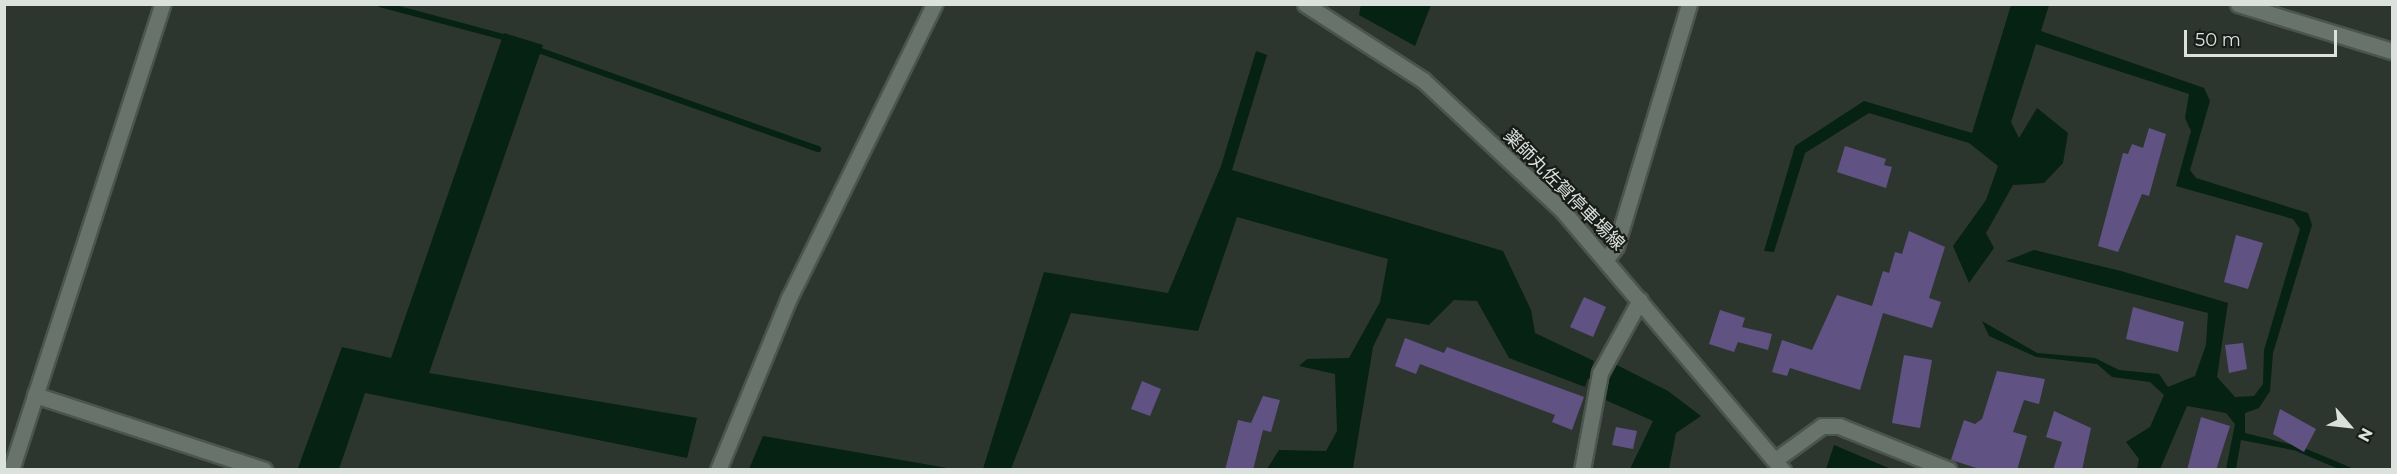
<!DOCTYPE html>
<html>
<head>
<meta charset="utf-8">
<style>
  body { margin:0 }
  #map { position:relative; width:2397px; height:474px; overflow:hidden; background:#2c362f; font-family:Montserrat,"Noto Sans JP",sans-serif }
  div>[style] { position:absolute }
  .water>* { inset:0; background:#052212 }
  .stream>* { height:6px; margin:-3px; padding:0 3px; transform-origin:3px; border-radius:3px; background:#052212 }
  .building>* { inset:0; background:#605283 }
  .roads { filter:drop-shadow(2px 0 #4c544e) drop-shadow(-2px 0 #4c544e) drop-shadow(0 2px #4c544e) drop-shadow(0 -2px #4c544e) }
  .minor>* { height:15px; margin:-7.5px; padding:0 7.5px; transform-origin:7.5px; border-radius:7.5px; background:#68736b }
  .tertiary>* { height:15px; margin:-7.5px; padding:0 7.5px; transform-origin:7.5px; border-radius:7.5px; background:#68736b }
  .secondary>* { height:15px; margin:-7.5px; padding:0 7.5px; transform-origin:7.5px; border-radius:7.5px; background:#68736b }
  span { translate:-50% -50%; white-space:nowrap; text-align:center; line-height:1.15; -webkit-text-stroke:4.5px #171c19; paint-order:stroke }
  .street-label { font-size:18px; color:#dbe1dd }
  .frame { position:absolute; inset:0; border:6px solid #dbe1dd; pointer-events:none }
  .north { position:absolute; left:2319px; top:396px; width:60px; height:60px; -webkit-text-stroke:4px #171c19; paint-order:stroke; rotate:118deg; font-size:16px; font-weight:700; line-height:24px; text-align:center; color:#dbe1dd }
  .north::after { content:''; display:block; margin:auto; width:21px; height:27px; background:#dbe1dd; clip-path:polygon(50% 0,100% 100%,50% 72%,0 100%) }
  .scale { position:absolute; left:2184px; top:30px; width:153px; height:27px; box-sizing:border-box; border:3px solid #dbe1dd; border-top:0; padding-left:8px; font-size:18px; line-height:21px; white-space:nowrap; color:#dbe1dd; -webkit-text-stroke:4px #171c19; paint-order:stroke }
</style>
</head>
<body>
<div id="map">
  <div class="water">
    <i style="clip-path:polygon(1361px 4px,1431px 4px,1431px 5px,1415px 46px,1359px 15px)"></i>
    <i style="clip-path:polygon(2011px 5px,2049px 5px,2041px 31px,2204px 88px,2210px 101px,2190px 170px,2196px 178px,2308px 213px,2312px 225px,2273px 353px,2270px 391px,2259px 408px,2245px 413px,2245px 433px,2305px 448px,2303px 452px,2241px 440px,2236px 469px,2226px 469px,2235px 424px,2226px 413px,2187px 406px,2160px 469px,2137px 469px,2139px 459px,2126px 442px,2150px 427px,2164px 395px,2150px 382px,2112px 377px,2097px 364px,2036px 357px,1989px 336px,1982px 321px,2037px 353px,2095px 358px,2119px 370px,2159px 374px,2168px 387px,2195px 376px,2206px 345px,2208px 313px,2006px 261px,2034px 250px,2121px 271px,2228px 303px,2217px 377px,2235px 397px,2254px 396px,2263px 384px,2264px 350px,2300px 229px,2293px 219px,2176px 186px,2191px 131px,2185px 118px,2189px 94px,2036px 44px,2011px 122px,2019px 138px,2037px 108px,2068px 133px,2063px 163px,2044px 183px,2013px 185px,1986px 233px,1994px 248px,1969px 283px,1953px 246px,1986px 200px,1998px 166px,1969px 143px,1869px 113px,1805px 153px,1774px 252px,1764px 251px,1795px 146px,1864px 101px,1972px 133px)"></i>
    <i style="clip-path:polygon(504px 33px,543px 45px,429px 373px,697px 418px,687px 458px,365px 393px,339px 469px,298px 468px,342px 347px,391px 358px)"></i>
    <i style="clip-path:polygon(1256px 51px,1267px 55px,1232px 170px,1503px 251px,1531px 310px,1535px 333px,1594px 361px,1585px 387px,1509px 358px,1477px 301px,1454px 300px,1429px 325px,1387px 318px,1373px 347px,1353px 468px,1267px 469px,1279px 450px,1326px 451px,1337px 431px,1335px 374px,1299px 366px,1307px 359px,1349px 358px,1380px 302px,1388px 259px,1237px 217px,1198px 331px,1071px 313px,1011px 469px,983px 469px,1044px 272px,1168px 293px,1221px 166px)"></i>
    <i style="clip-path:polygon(1615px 364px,1668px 391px,1701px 416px,1676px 433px,1669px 469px,1630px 469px,1653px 421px,1603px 399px)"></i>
    <i style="clip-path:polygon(763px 436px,953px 469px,749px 469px)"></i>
    <i style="clip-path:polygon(1834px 445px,1891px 469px,1826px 469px)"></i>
  </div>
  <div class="stream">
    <i style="left:380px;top:4px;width:127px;rotate:15deg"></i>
    <i style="left:541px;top:51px;width:294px;rotate:19.5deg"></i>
    <i style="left:1589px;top:376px;width:20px;rotate:9deg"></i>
    <i style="left:2299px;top:449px;width:54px;rotate:22.8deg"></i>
  </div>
  <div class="building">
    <i style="clip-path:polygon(2149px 128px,2166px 134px,2149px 196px,2142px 194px,2118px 252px,2098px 246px,2123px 153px,2128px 154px,2132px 144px,2143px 148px)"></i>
    <i style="clip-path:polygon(1845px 146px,1886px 159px,1884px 165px,1892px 167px,1886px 188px,1837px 172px)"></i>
    <i style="clip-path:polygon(1909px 231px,1945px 247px,1929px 298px,1941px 302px,1932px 328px,1883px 313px,1860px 390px,1790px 368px,1787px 376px,1772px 372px,1782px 340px,1812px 350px,1837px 295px,1872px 306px,1883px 271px,1889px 273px,1895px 252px,1902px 254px)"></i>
    <i style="clip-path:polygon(2236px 235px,2263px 243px,2248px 289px,2224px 282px)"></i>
    <i style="clip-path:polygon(1584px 297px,1606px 307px,1593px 337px,1570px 327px)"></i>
    <i style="clip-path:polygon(2133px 307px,2184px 322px,2178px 352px,2126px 339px)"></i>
    <i style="clip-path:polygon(1720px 310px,1745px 318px,1742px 327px,1772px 334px,1768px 350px,1738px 342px,1734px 352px,1709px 344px)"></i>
    <i style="clip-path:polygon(1405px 338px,1444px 353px,1447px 347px,1584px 397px,1572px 430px,1552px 422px,1555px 415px,1420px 364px,1416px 374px,1395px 366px)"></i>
    <i style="clip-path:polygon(2243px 343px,2247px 369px,2229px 373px,2225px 345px)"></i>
    <i style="clip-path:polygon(1904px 355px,1932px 360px,1920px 428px,1892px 423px)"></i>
    <i style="clip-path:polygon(1997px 371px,2045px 379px,2039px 404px,2024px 400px,2013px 432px,2027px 436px,2017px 470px,1983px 470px,1951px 460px,1964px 420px,1975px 424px,1982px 419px)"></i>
    <i style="clip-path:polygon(1142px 381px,1161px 389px,1150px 416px,1131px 409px)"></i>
    <i style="clip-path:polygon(1263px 396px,1280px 400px,1271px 432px,1263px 430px,1253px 470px,1225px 470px,1238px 420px,1251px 423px)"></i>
    <i style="clip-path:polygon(2280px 409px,2316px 429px,2304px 452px,2273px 434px)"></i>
    <i style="clip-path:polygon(2054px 411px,2091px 428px,2082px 470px,2053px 470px,2062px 442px,2046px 437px)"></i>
    <i style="clip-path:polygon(2201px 417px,2230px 426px,2216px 470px,2187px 470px)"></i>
    <i style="clip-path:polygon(1616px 427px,1637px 431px,1633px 449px,1612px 445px)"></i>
  </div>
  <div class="roads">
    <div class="minor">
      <i style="left:2238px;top:4px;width:161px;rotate:17deg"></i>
      <i style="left:1606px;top:259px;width:16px;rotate:-52deg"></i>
      <i style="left:1616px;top:246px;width:253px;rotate:-73.2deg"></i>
      <i style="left:35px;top:395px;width:241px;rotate:18.1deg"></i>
      <i style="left:1775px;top:460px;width:58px;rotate:-35.9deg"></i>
      <i style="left:1822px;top:426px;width:17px"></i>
      <i style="left:1839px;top:426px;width:118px;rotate:21.8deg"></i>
      <i style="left:11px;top:470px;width:490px;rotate:-72deg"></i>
      <i style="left:1582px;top:470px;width:99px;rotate:-79.5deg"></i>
      <i style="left:1600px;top:373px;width:83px;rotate:-61.3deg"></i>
    </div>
    <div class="tertiary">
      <i style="left:718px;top:470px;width:186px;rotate:-67.6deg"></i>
      <i style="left:789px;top:298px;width:328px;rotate:-63.7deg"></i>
    </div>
    <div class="secondary">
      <i style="left:1305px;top:4px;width:140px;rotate:32.8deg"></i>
      <i style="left:1423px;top:80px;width:192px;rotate:43.1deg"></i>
      <i style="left:1563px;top:211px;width:340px;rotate:49.7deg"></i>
    </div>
  </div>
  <div class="street-label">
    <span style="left:1564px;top:190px;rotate:45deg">薬師丸佐賀停車場線</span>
  </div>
  <div class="frame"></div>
  <div class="north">N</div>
  <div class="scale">50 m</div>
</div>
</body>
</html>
